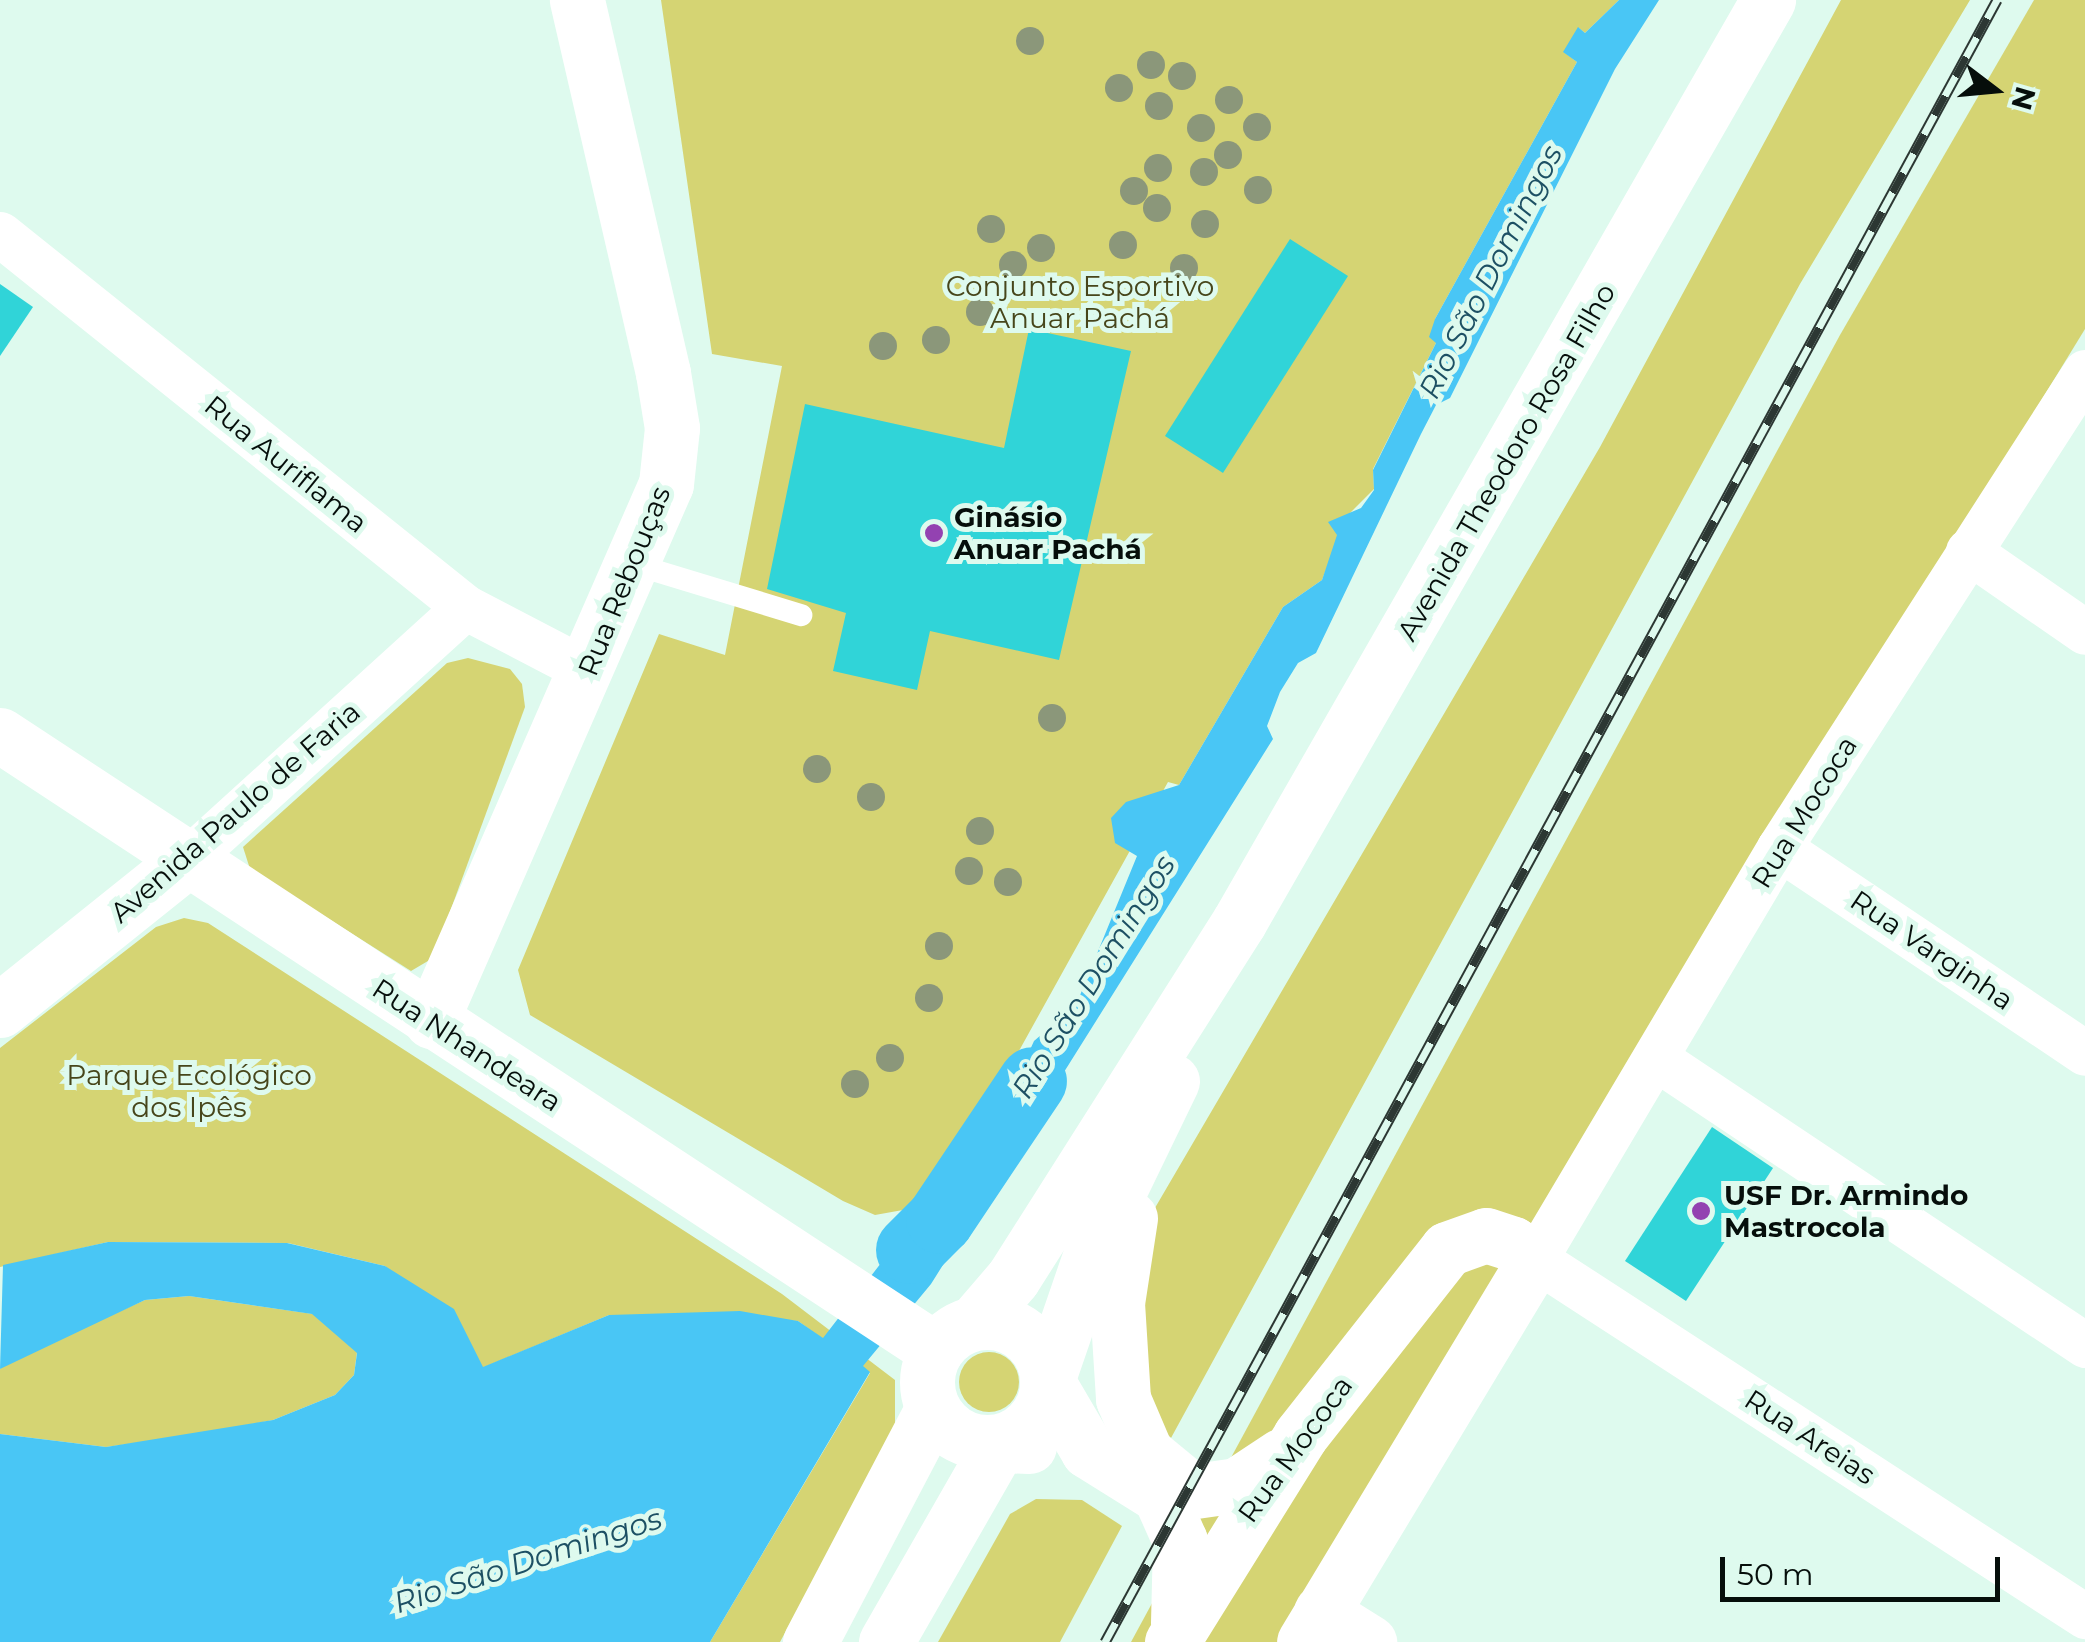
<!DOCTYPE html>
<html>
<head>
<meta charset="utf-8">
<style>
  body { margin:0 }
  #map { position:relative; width:2085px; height:1642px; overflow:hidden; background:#defaee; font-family:Montserrat,sans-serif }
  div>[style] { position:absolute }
  .green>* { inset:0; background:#d5d473 }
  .round { border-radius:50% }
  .water>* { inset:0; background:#49c6f5 }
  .river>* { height:68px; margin:-34px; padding:0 34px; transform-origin:34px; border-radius:34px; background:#49c6f5 }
  .building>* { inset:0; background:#30d4d8 }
  .lane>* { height:22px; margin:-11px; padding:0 11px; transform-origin:11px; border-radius:11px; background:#fff }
  .street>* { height:45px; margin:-22.5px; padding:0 22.5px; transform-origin:22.5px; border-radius:22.5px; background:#fff }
  .secondary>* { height:55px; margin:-27.5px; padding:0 27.5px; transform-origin:27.5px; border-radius:27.5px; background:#fff }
  .secondary>.ring { margin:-27.5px; padding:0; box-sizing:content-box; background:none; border:55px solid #fff; border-radius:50% }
  .rail>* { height:11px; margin-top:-5.5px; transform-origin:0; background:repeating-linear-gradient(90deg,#defaee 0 22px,#2c3733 0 44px); box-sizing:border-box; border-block:2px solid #2c3733 }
  .trees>* { width:28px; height:28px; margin:-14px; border-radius:50%; background:#8b977a }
  .dots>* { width:28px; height:28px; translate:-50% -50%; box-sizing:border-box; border:5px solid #defaee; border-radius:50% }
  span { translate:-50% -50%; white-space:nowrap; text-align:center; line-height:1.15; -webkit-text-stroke:10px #defaee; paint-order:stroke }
  .park-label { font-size:28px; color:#47461b }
  .street-label { font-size:28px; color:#060e0b }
  .poi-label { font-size:28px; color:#060e0b; font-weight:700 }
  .left { translate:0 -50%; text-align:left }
  .water-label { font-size:30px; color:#1d5064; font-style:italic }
  .north { position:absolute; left:1945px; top:40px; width:100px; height:100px; -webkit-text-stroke:8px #defaee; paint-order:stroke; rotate:106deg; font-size:28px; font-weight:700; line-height:40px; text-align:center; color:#060e0b }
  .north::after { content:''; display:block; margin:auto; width:35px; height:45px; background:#060e0b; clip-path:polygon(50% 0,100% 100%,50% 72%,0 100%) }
  .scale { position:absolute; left:1720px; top:1557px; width:280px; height:45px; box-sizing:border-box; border:5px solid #060e0b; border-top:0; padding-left:12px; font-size:30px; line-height:35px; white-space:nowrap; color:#060e0b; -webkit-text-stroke:8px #defaee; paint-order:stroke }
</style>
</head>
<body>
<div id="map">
  <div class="green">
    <i style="clip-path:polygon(661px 0,1619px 0,1585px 33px,1579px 28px,1564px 52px,1577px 62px,1435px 319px,1436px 343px,1373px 469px,1374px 489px,1346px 517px,1322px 580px,1283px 607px,1179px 785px,1168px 782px,984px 1114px,914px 1208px,875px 1215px,843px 1201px,530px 1015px,518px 970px,659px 634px,725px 655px,782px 366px,712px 354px)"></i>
    <i style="clip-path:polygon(1841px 0,1970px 0,1800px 284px,1171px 1438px,1146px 1414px,1140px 1315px,1152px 1213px,1600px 447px)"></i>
    <i style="clip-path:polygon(2034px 0,2085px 0,2085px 329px,1281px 1642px,1131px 1642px,1840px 335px)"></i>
    <i style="clip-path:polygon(468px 658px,510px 669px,522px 684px,525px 707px,433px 958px,411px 971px,250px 869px,243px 847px,447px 663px)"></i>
    <i style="clip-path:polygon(184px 918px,208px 923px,782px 1294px,895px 1380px,895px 1430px,780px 1642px,710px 1642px,870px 1373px,798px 1321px,609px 1315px,482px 1368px,385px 1266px,288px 1243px,108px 1242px,0 1267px,0 1048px,156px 927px)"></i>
    <i style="clip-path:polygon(189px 1296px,313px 1314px,357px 1352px,354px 1375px,335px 1395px,273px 1420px,195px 1435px,106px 1447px,0 1434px,0 1369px,8px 1361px,145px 1300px)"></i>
    <i class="round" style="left:959px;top:1352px;width:60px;height:60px"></i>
    <i style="clip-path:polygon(1036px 1499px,1082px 1500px,1122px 1526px,1060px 1642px,938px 1642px,1010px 1514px)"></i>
  </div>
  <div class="water">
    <i style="clip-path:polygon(1619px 0,1659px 0,1615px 69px,1450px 398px,1436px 405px,1421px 434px,1316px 653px,1298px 663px,1280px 692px,1267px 726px,1273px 739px,931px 1284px,863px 1366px,870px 1372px,710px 1642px,0 1642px,0 1434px,106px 1447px,273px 1420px,335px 1395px,354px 1375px,357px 1353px,312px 1314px,189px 1296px,145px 1300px,0 1369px,3px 1265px,108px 1242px,287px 1243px,385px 1266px,454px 1309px,483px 1367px,609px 1315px,740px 1311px,798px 1321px,823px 1338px,888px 1254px,973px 1175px,1034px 1041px,1076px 1005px,1137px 856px,1115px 843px,1111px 818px,1126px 802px,1179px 785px,1283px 607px,1322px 580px,1337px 535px,1328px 522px,1361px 508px,1374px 490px,1373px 470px,1436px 343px,1429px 337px,1435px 319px,1577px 62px,1563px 52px,1578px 27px,1585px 33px)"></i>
  </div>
  <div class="river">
    <i style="left:910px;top:1250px;width:42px;rotate:-45deg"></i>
    <i style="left:940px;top:1220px;width:167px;rotate:-56.2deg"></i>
  </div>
  <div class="building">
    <i style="clip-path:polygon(1290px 239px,1348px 276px,1223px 473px,1165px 436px)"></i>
    <i style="clip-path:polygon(0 284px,33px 307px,0 356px)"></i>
    <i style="clip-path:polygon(1029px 329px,1131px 351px,1059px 660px,930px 631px,917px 690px,833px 671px,846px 613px,767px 589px,805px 404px,1004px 448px)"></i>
    <i style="clip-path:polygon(1712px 1127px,1773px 1168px,1686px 1301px,1625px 1261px)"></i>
  </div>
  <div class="lane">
    <i style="left:633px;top:564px;width:176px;rotate:16.9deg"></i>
  </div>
  <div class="street">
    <i style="left:0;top:234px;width:596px;rotate:38.73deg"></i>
    <i style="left:465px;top:607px;width:139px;rotate:27.5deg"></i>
    <i style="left:2085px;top:372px;width:566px;rotate:122.74deg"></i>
    <i style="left:1779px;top:848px;width:478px;rotate:120.7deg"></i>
    <i style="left:1535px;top:1259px;width:656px;rotate:32.99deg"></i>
    <i style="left:1968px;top:551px;width:142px;rotate:34.7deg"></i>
    <i style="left:1779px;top:848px;width:368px;rotate:33.8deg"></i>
    <i style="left:186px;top:861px;width:377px;rotate:-42.3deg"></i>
    <i style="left:1657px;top:1059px;width:515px;rotate:33.75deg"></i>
  </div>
  <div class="secondary">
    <i style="left:0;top:735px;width:1120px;rotate:33.31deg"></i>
    <i style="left:0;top:1010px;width:238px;rotate:-38.7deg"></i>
    <i style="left:431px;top:1021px;width:586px;rotate:-66.37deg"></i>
    <i style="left:666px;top:484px;width:56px;rotate:-83.9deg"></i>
    <i style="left:672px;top:428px;width:56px;rotate:-99.3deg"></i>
    <i style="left:663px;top:373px;width:383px;rotate:-103deg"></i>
    <i style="left:1172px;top:1081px;width:172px;rotate:115.8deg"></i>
    <i style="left:1097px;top:1236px;width:153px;rotate:109deg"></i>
    <i style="left:1047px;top:1381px;width:81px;rotate:59.6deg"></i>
    <i style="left:1088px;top:1451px;width:85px;rotate:32deg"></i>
    <i style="left:1160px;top:1496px;width:78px;rotate:-8.1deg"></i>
    <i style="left:1237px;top:1485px;width:53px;rotate:-33.4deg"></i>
    <i style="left:1130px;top:1218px;width:86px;rotate:98.7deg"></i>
    <i style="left:1117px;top:1303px;width:96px;rotate:86.4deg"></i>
    <i style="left:1123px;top:1399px;width:59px;rotate:66.9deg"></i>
    <i style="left:1146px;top:1453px;width:52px;rotate:39.5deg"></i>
    <i style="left:977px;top:1320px;width:55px;rotate:-49.4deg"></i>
    <i style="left:1013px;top:1278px;width:422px;rotate:-57.6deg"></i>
    <i style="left:1239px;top:922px;width:1063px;rotate:-60.15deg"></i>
    <i class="ring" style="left:927px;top:1322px;width:65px;height:65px"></i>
    <i style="left:1160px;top:1496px;width:49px;rotate:66deg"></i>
    <i style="left:1180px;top:1541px;width:82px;rotate:91.4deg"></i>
    <i style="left:1321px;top:1612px;width:57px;rotate:32deg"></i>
    <i style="left:810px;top:1642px;width:264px;rotate:-62.3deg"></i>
    <i style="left:886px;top:1642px;width:227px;rotate:-60.2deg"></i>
    <i style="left:999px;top:1445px;width:30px;rotate:2deg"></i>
    <i style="left:1172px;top:1642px;width:243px;rotate:-58.1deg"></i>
    <i style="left:1300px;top:1436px;width:238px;rotate:-51.8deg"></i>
    <i style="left:1447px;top:1249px;width:41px;rotate:-19.7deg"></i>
    <i style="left:1486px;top:1235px;width:28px;rotate:18deg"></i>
    <i style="left:1513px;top:1244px;width:27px;rotate:34deg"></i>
    <i style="left:1535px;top:1259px;width:447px;rotate:121.1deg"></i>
  </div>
  <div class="rail">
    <i style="left:1105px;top:1642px;width:1869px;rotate:-61.49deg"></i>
  </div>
  <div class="trees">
    <i style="left:1030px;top:41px"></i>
    <i style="left:1151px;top:65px"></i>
    <i style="left:1182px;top:76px"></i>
    <i style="left:1119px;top:88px"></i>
    <i style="left:1229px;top:100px"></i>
    <i style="left:1159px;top:106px"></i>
    <i style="left:1257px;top:127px"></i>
    <i style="left:1201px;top:128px"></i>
    <i style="left:1228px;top:155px"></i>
    <i style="left:1158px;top:168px"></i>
    <i style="left:1204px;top:172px"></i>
    <i style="left:1258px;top:190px"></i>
    <i style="left:1134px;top:191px"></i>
    <i style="left:1157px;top:208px"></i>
    <i style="left:1205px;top:224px"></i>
    <i style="left:991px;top:229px"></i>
    <i style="left:1123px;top:245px"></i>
    <i style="left:1041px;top:248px"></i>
    <i style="left:1013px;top:265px"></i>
    <i style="left:1184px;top:268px"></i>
    <i style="left:980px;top:312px"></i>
    <i style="left:936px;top:340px"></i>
    <i style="left:883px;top:346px"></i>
    <i style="left:1052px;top:718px"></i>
    <i style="left:817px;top:769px"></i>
    <i style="left:871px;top:797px"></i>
    <i style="left:980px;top:831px"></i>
    <i style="left:969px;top:871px"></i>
    <i style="left:1008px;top:882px"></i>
    <i style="left:939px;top:946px"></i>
    <i style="left:929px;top:998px"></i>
    <i style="left:890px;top:1058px"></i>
    <i style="left:855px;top:1084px"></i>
  </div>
  <div class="dots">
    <i style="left:934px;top:533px;background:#9342b1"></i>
    <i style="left:1701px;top:1211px;background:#9342b1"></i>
  </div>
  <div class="park-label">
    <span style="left:1080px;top:302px">Conjunto Esportivo<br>Anuar Pachá</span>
    <span style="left:189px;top:1091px">Parque Ecológico<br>dos Ipês</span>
  </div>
  <div class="street-label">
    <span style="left:1506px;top:462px;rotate:-60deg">Avenida Theodoro Rosa Filho</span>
    <span style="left:286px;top:464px;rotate:39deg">Rua Auriflama</span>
    <span style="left:624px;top:581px;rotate:-68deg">Rua Rebouças</span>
    <span style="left:235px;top:812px;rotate:-41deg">Avenida Paulo de Faria</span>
    <span style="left:1804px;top:812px;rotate:-58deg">Rua Mococa</span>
    <span style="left:1932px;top:950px;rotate:34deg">Rua Varginha</span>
    <span style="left:467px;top:1045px;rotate:33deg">Rua Nhandeara</span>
    <span style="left:1810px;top:1437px;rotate:33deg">Rua Areias</span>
    <span style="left:1295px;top:1449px;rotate:-54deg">Rua Mococa</span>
  </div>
  <div class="poi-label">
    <span class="left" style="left:954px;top:533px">Ginásio<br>Anuar Pachá</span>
    <span class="left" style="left:1724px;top:1211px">USF Dr. Armindo<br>Mastrocola</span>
  </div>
  <div class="water-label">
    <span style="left:1491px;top:272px;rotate:-63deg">Rio São Domingos</span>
    <span style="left:1094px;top:977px;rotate:-58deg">Rio São Domingos</span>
    <span style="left:528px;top:1561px;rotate:-18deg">Rio São Domingos</span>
  </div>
  <div class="north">N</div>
  <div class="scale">50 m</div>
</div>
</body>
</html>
